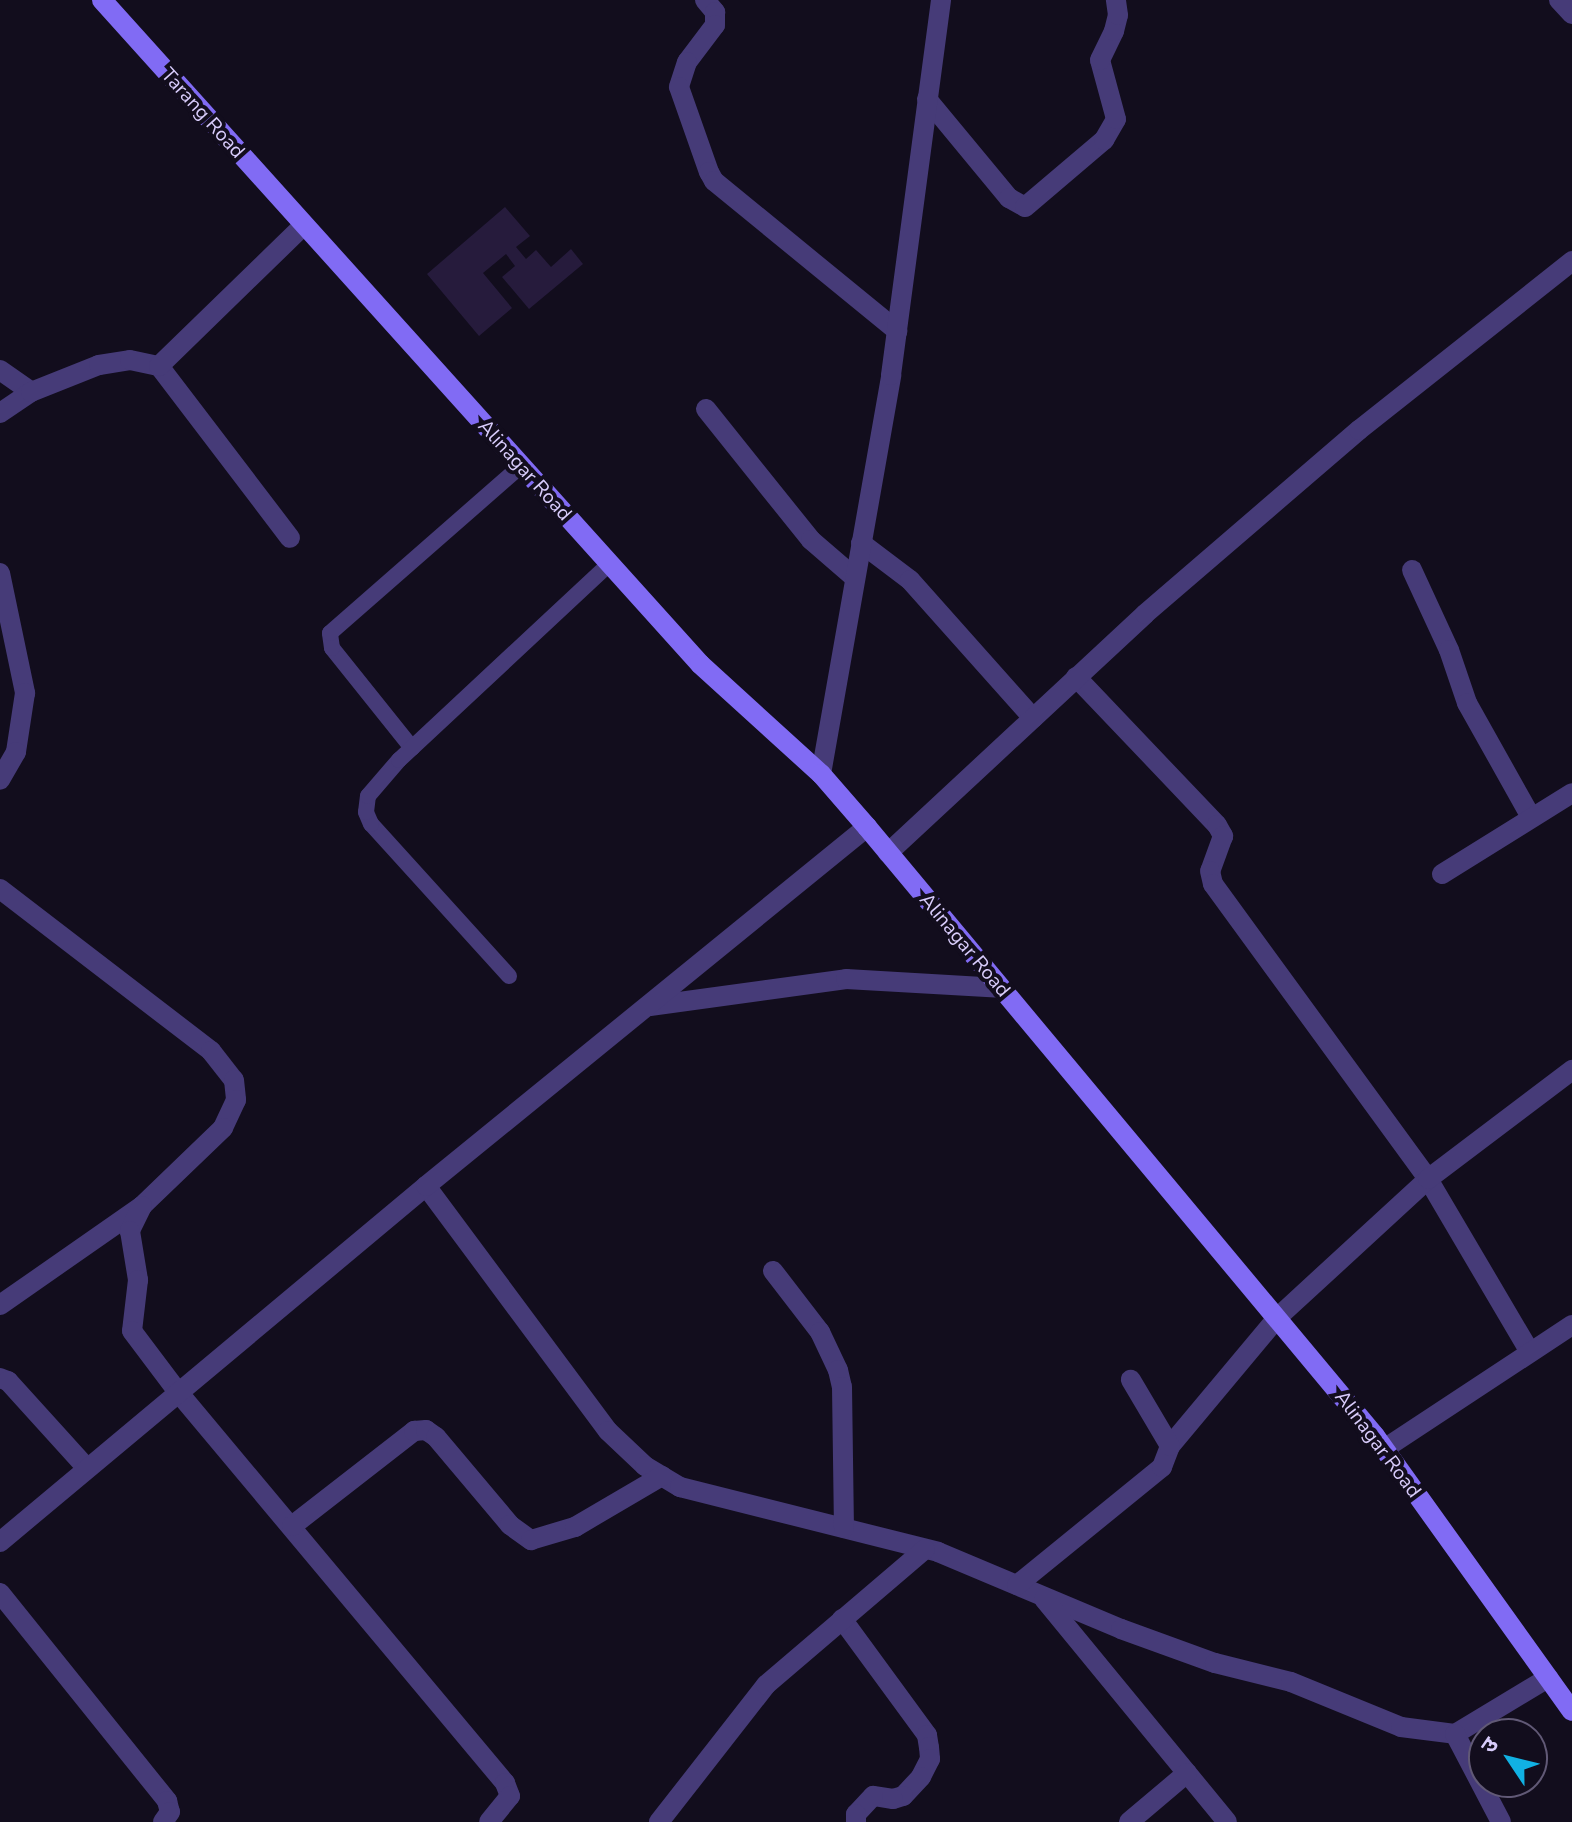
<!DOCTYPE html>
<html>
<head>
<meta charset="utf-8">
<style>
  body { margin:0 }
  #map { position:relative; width:1572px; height:1822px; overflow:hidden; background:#120d1d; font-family:"Nunito Sans","Noto Sans Devanagari",sans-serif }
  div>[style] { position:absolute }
  .building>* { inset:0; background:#261b3c }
  .service>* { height:16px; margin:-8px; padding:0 8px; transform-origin:8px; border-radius:8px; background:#463b78 }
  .minor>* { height:20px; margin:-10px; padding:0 10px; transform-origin:10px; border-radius:10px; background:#463b78 }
  .tertiary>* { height:20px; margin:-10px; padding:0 10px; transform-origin:10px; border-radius:10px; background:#463b78 }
  .secondary>* { height:20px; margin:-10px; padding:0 10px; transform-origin:10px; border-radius:10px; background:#816bf4 }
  span { translate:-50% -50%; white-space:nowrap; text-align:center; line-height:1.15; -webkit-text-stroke:8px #120d1d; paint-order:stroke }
  .street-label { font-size:20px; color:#d8ccfb }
  .north { position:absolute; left:1468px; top:1718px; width:80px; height:80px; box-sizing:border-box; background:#120d1d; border:2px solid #615976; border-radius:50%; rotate:305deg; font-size:22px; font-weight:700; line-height:32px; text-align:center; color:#d8ccfb }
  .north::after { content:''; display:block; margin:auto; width:28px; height:36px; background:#11b1e3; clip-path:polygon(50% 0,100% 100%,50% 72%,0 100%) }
</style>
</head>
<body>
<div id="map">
  <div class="building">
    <i style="clip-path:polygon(505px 207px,530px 236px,516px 247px,526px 259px,536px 250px,551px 267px,571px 249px,583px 264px,529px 309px,502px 277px,515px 266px,506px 254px,483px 273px,512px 308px,479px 336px,427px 274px)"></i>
  </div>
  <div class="service">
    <i style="left:412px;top:748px;width:128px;rotate:-128.7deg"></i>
    <i style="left:332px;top:648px;width:15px;rotate:-98deg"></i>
    <i style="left:330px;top:633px;width:254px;rotate:-41.2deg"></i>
    <i style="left:509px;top:976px;width:205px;rotate:-132.2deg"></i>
    <i style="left:371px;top:824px;width:13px;rotate:-113deg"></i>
    <i style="left:366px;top:812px;width:16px;rotate:-83deg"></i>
    <i style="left:368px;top:796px;width:48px;rotate:-49.3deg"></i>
    <i style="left:399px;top:760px;width:287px;rotate:-43deg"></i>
  </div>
  <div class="minor">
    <i style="left:705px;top:0;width:16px;rotate:50deg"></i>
    <i style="left:715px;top:12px;width:13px;rotate:90deg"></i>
    <i style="left:715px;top:25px;width:46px;rotate:127.1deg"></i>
    <i style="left:687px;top:62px;width:26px;rotate:108deg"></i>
    <i style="left:679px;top:87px;width:90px;rotate:70.6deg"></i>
    <i style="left:709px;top:172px;width:10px;rotate:61deg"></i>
    <i style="left:714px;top:181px;width:237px;rotate:39.3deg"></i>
    <i style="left:1559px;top:0;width:19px;rotate:47deg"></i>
    <i style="left:927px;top:99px;width:129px;rotate:50.4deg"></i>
    <i style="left:1009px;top:198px;width:18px;rotate:29deg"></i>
    <i style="left:1025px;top:207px;width:104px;rotate:-40.3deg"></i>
    <i style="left:1104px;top:140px;width:24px;rotate:-60deg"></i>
    <i style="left:1116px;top:119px;width:61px;rotate:-105.2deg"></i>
    <i style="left:1100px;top:60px;width:32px;rotate:-64deg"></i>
    <i style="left:1114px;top:31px;width:16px;rotate:-76deg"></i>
    <i style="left:1118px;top:15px;width:15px;rotate:-98deg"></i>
    <i style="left:159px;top:366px;width:216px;rotate:52.7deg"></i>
    <i style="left:0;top:370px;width:38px;rotate:35deg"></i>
    <i style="left:706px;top:409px;width:168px;rotate:51.3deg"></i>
    <i style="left:811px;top:540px;width:58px;rotate:40.8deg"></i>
    <i style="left:0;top:413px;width:37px;rotate:-34deg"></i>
    <i style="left:31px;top:392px;width:73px;rotate:-21.7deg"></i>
    <i style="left:99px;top:365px;width:31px;rotate:-9deg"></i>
    <i style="left:130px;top:360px;width:30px;rotate:12deg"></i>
    <i style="left:159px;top:366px;width:202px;rotate:-44.2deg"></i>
    <i style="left:861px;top:543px;width:61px;rotate:37.1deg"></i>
    <i style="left:910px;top:580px;width:185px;rotate:48.3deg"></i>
    <i style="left:1412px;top:570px;width:88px;rotate:65.2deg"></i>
    <i style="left:1449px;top:650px;width:56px;rotate:71.2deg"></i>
    <i style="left:1467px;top:703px;width:131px;rotate:60.7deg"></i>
    <i style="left:0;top:573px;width:123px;rotate:78.2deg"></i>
    <i style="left:25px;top:693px;width:60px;rotate:98.7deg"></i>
    <i style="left:16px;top:752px;width:32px;rotate:120deg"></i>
    <i style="left:1076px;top:677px;width:204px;rotate:46.4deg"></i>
    <i style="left:1217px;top:825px;width:13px;rotate:61deg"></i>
    <i style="left:1223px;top:836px;width:37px;rotate:110deg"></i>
    <i style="left:1210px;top:871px;width:13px;rotate:77deg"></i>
    <i style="left:1213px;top:884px;width:365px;rotate:53.9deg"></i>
    <i style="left:1428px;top:1179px;width:201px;rotate:59.5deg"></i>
    <i style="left:821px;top:774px;width:405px;rotate:-80deg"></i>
    <i style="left:891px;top:375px;width:378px;rotate:-82.4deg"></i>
    <i style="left:1442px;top:874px;width:153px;rotate:-31.9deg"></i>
    <i style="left:0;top:889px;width:266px;rotate:37.5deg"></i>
    <i style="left:211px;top:1051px;width:37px;rotate:52deg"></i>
    <i style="left:234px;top:1080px;width:20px;rotate:84deg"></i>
    <i style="left:236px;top:1100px;width:31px;rotate:115deg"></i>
    <i style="left:223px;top:1128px;width:112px;rotate:136.1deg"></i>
    <i style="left:142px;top:1206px;width:173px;rotate:145.1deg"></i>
    <i style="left:650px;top:1006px;width:198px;rotate:-7.8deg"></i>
    <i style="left:846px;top:979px;width:154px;rotate:3.3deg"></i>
    <i style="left:426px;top:1186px;width:305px;rotate:53.4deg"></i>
    <i style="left:608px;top:1431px;width:51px;rotate:43.4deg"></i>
    <i style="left:645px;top:1466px;width:41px;rotate:31deg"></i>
    <i style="left:680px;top:1487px;width:266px;rotate:14.1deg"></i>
    <i style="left:938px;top:1552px;width:199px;rotate:22.8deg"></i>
    <i style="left:1121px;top:1629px;width:100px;rotate:19.9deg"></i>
    <i style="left:1215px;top:1663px;width:78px;rotate:14deg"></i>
    <i style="left:1291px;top:1682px;width:119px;rotate:22.2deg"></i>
    <i style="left:1401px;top:1727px;width:54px;rotate:7.4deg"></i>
    <i style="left:1455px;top:1734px;width:109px;rotate:-31.1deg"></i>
    <i style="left:142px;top:1206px;width:28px;rotate:116deg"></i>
    <i style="left:130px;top:1231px;width:50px;rotate:80.7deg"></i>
    <i style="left:138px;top:1280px;width:51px;rotate:96.7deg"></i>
    <i style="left:132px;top:1331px;width:76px;rotate:53deg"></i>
    <i style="left:178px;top:1392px;width:510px;rotate:50.09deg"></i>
    <i style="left:505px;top:1783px;width:14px;rotate:69deg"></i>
    <i style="left:510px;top:1796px;width:33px;rotate:129deg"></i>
    <i style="left:773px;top:1271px;width:77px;rotate:52.4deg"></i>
    <i style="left:820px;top:1332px;width:42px;rotate:64.7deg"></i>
    <i style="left:838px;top:1370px;width:17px;rotate:77deg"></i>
    <i style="left:842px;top:1387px;width:141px;rotate:89.2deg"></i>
    <i style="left:0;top:1378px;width:9px;rotate:21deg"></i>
    <i style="left:8px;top:1381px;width:116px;rotate:47.8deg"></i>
    <i style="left:1170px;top:1446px;width:167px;rotate:-50.1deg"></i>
    <i style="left:1277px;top:1318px;width:205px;rotate:-42.6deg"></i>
    <i style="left:1428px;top:1179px;width:181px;rotate:-37.1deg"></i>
    <i style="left:1384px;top:1449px;width:225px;rotate:-33.4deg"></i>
    <i style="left:292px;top:1526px;width:155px;rotate:-37.9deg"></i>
    <i style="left:414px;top:1431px;width:12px;rotate:-5deg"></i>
    <i style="left:426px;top:1430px;width:12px;rotate:35deg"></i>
    <i style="left:436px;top:1437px;width:115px;rotate:49.9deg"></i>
    <i style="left:510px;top:1525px;width:26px;rotate:36deg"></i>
    <i style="left:531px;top:1540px;width:46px;rotate:-16.5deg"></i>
    <i style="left:575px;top:1527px;width:101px;rotate:-30.4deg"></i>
    <i style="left:1017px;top:1585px;width:187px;rotate:-39.1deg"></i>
    <i style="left:1162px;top:1467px;width:22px;rotate:-69deg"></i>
    <i style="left:1170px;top:1446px;width:77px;rotate:-120.6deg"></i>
    <i style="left:0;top:1593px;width:267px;rotate:51.2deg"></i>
    <i style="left:167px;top:1801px;width:11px;rotate:75deg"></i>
    <i style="left:170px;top:1812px;width:12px;rotate:125deg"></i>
    <i style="left:1044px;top:1599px;width:288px;rotate:50.6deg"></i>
    <i style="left:842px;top:1619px;width:144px;rotate:53.8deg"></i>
    <i style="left:927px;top:1735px;width:12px;rotate:81deg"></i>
    <i style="left:929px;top:1747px;width:12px;rotate:85deg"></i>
    <i style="left:930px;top:1759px;width:20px;rotate:117deg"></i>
    <i style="left:921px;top:1777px;width:26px;rotate:133deg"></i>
    <i style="left:903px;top:1796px;width:10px;rotate:163deg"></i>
    <i style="left:893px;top:1799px;width:20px;rotate:-171deg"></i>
    <i style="left:873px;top:1796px;width:25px;rotate:133deg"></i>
    <i style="left:856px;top:1814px;width:8px;rotate:90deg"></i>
    <i style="left:1455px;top:1734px;width:99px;rotate:62.4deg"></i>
    <i style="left:659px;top:1822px;width:174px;rotate:-52deg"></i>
    <i style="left:766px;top:1685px;width:209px;rotate:-40.5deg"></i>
    <i style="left:1129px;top:1822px;width:76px;rotate:-40.2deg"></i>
  </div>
  <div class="tertiary">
    <i style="left:888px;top:853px;width:351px;rotate:-42.9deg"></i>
    <i style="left:1145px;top:614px;width:282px;rotate:-40.7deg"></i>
    <i style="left:1359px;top:430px;width:272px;rotate:-38.4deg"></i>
    <i style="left:0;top:1542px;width:555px;rotate:-39.88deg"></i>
    <i style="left:426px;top:1186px;width:569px;rotate:-39.15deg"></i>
  </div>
  <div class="secondary">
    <i style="left:102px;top:0;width:894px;rotate:47.99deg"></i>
    <i style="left:700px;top:664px;width:164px;rotate:42.3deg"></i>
    <i style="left:821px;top:774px;width:70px;rotate:49deg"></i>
    <i style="left:867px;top:827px;width:793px;rotate:50.17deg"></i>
    <i style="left:1375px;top:1436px;width:338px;rotate:54.4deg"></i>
  </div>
  <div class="street-label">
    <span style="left:203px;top:113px;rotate:48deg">Tarang Road</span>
    <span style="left:525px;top:470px;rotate:48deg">Alinagar Road</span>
    <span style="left:965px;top:945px;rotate:50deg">Alinagar Road</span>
    <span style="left:1378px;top:1444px;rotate:53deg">Alinagar Road</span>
  </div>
  <div class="north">उ</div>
</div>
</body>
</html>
